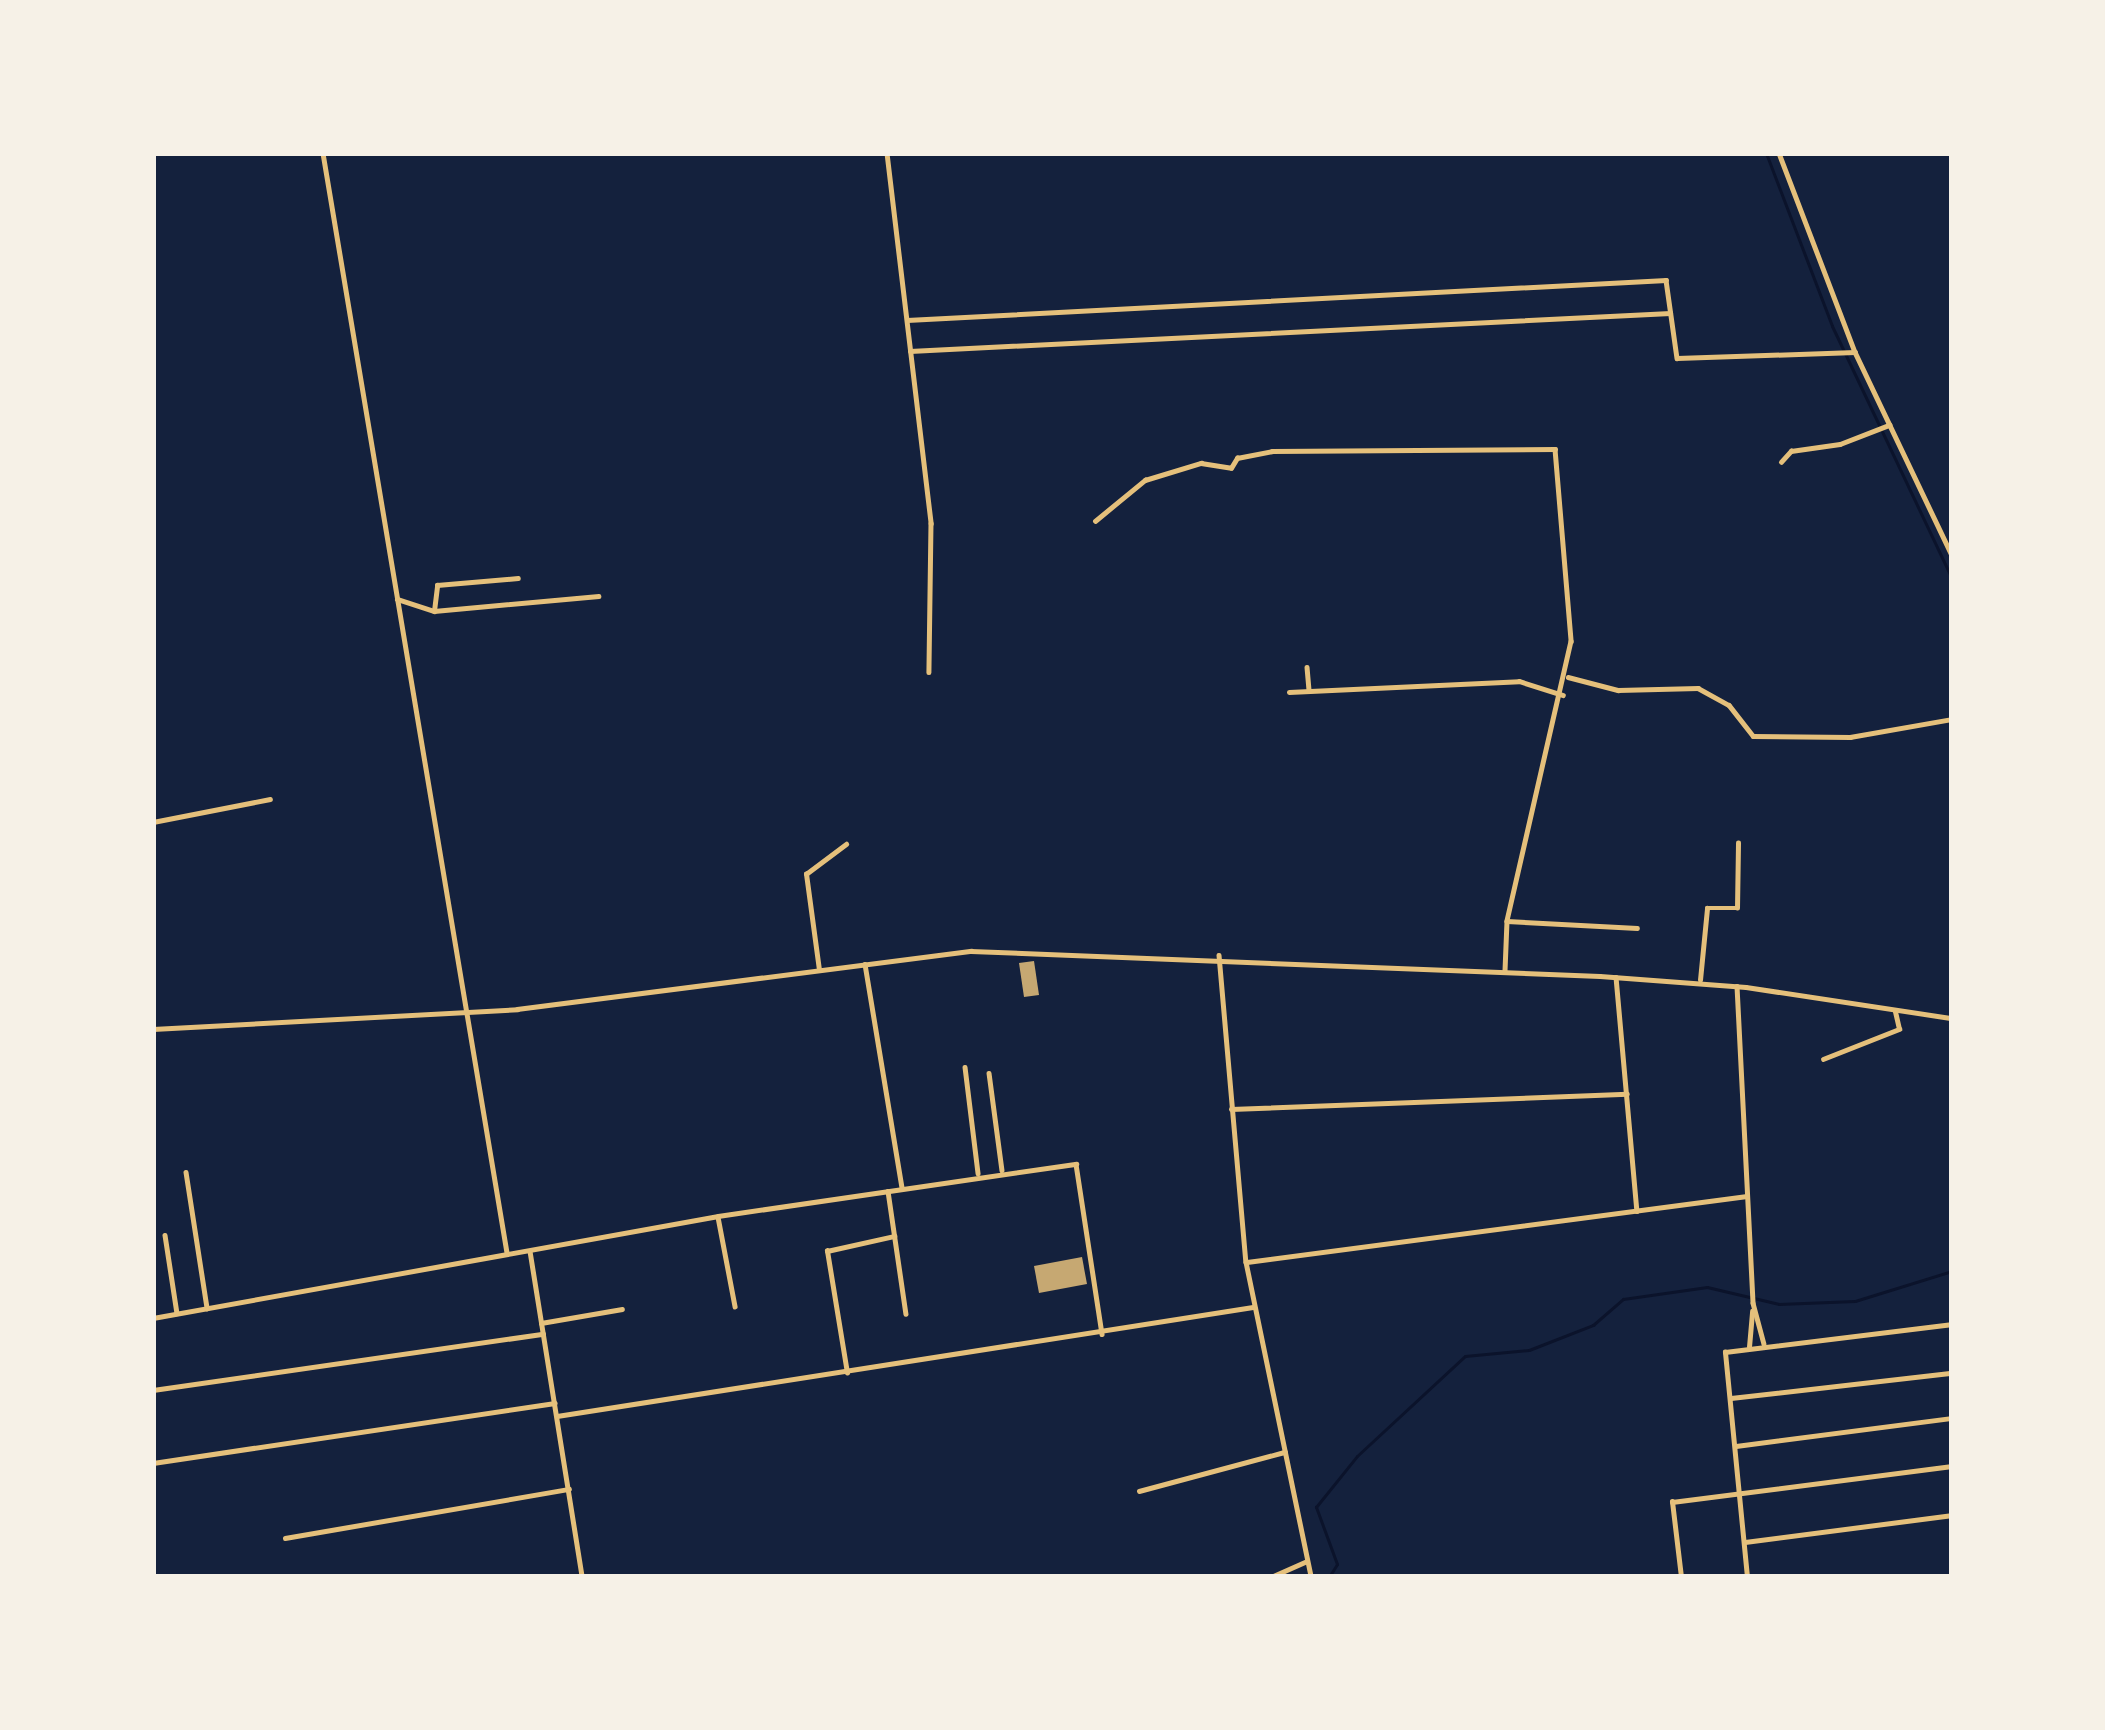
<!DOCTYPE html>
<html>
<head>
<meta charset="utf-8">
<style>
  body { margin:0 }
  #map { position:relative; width:2105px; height:1730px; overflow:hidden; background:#14213d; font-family:"Fira Sans Condensed",sans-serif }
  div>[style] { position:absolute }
  .stream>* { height:3px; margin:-1.5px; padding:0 1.5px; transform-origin:1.5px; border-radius:1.5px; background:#0b132b }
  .building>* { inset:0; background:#c6a872 }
  .minor>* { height:4.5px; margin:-2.25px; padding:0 2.25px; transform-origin:2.25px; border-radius:2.25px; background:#e5c07b }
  span { translate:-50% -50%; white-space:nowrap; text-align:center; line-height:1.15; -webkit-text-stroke:10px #f6f1e7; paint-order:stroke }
  .frame { position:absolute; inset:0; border:156px solid #f6f1e7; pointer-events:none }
</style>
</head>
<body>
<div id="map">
  <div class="stream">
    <i style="left:1766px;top:153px;width:185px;rotate:69.1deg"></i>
    <i style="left:1832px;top:326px;width:280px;rotate:64.6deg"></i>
    <i style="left:1329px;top:1577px;width:15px;rotate:-58deg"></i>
    <i style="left:1337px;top:1564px;width:61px;rotate:-110.2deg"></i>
    <i style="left:1316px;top:1507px;width:65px;rotate:-51.2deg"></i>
    <i style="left:1357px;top:1456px;width:147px;rotate:-42.8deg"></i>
    <i style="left:1465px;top:1356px;width:64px;rotate:-5.4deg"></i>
    <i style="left:1529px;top:1350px;width:69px;rotate:-21.3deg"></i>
    <i style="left:1593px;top:1325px;width:40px;rotate:-41deg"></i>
    <i style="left:1623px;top:1299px;width:85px;rotate:-8.1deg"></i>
    <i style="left:1707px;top:1287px;width:74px;rotate:13.3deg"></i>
    <i style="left:1779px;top:1304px;width:76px;rotate:-2.3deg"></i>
    <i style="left:1855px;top:1301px;width:102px;rotate:-17.2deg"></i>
  </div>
  <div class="building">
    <i style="clip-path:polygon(1034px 961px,1039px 995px,1024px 997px,1019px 963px)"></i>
    <i style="clip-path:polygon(1082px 1257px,1087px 1284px,1039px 1293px,1034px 1266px)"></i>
  </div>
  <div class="minor">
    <i style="left:323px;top:153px;width:1114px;rotate:80.5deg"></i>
    <i style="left:887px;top:153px;width:373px;rotate:83.2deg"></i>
    <i style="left:931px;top:523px;width:149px;rotate:90.8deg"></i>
    <i style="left:1779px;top:153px;width:213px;rotate:69.1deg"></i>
    <i style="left:1855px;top:352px;width:225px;rotate:64.5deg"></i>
    <i style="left:907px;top:320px;width:760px;rotate:-3.02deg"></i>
    <i style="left:1666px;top:280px;width:79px;rotate:82deg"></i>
    <i style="left:1677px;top:358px;width:178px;rotate:-1.9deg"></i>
    <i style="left:910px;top:351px;width:761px;rotate:-2.86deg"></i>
    <i style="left:1781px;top:462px;width:15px;rotate:-48deg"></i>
    <i style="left:1791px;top:451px;width:49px;rotate:-8.1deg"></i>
    <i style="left:1840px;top:444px;width:53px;rotate:-21.2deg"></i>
    <i style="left:1095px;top:521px;width:65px;rotate:-39.4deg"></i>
    <i style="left:1145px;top:480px;width:59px;rotate:-16.9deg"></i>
    <i style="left:1201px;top:463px;width:30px;rotate:9deg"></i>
    <i style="left:1231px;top:468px;width:12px;rotate:-59deg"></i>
    <i style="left:1237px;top:458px;width:36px;rotate:-11deg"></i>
    <i style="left:1272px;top:451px;width:283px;rotate:-0.4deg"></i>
    <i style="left:1555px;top:449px;width:193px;rotate:85.2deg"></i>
    <i style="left:1571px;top:641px;width:287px;rotate:102.9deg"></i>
    <i style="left:1507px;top:921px;width:50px;rotate:92.3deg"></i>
    <i style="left:397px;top:599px;width:39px;rotate:18deg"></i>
    <i style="left:434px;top:611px;width:165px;rotate:-5.2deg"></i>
    <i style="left:434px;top:611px;width:26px;rotate:-83deg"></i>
    <i style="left:437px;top:585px;width:81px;rotate:-4.9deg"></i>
    <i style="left:1307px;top:667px;width:23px;rotate:85deg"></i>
    <i style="left:1568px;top:677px;width:52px;rotate:14.6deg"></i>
    <i style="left:1618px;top:690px;width:80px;rotate:-1.4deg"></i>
    <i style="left:1698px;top:688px;width:35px;rotate:29deg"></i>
    <i style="left:1729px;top:705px;width:39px;rotate:52deg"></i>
    <i style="left:1753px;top:736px;width:97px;rotate:0.6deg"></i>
    <i style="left:1850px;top:737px;width:104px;rotate:-10deg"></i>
    <i style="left:1289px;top:692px;width:230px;rotate:-2.7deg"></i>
    <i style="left:1519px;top:681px;width:46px;rotate:17.7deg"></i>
    <i style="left:153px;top:822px;width:119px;rotate:-11.1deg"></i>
    <i style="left:1507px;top:921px;width:130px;rotate:3.1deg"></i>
    <i style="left:1219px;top:955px;width:308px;rotate:85deg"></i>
    <i style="left:1246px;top:1262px;width:322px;rotate:78.3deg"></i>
    <i style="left:865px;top:964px;width:227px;rotate:80.6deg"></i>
    <i style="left:819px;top:970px;width:97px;rotate:-97.7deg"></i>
    <i style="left:806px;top:874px;width:50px;rotate:-36.9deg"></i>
    <i style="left:1616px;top:977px;width:235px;rotate:84.9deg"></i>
    <i style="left:1700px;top:980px;width:72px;rotate:-84.4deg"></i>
    <i style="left:1707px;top:908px;width:30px"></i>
    <i style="left:1737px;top:908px;width:65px;rotate:-89.1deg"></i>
    <i style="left:1737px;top:986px;width:317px;rotate:87.1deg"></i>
    <i style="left:1753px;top:1303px;width:42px;rotate:75deg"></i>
    <i style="left:153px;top:1029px;width:365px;rotate:-3.1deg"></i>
    <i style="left:517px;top:1009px;width:458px;rotate:-7.3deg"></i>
    <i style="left:971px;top:951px;width:629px;rotate:2.28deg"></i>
    <i style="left:1600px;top:976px;width:146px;rotate:4.3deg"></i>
    <i style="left:1746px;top:987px;width:208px;rotate:8.6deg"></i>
    <i style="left:1823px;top:1059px;width:82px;rotate:-21.5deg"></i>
    <i style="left:1899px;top:1029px;width:18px;rotate:-103deg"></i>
    <i style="left:965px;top:1067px;width:107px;rotate:83deg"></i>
    <i style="left:989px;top:1073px;width:98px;rotate:82.4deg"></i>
    <i style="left:1231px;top:1109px;width:396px;rotate:-2.2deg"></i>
    <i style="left:186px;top:1172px;width:138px;rotate:81.2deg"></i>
    <i style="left:888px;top:1191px;width:124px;rotate:81.7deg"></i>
    <i style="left:718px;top:1217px;width:91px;rotate:79.2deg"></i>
    <i style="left:165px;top:1235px;width:79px;rotate:81.3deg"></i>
    <i style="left:530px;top:1251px;width:330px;rotate:80.9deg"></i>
    <i style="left:1247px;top:1262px;width:504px;rotate:-7.52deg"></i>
    <i style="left:153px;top:1318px;width:574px;rotate:-10.23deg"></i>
    <i style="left:718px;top:1216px;width:362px;rotate:-8.3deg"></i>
    <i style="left:1076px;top:1164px;width:172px;rotate:81.3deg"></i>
    <i style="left:541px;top:1323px;width:82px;rotate:-9.8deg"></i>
    <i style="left:1749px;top:1347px;width:36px;rotate:-85deg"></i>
    <i style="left:847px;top:1373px;width:124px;rotate:-99.3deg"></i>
    <i style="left:827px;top:1251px;width:69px;rotate:-12.6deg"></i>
    <i style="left:153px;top:1390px;width:394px;rotate:-8.2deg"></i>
    <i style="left:1731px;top:1398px;width:222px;rotate:-6.5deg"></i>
    <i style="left:557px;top:1416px;width:704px;rotate:-8.9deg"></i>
    <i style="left:1736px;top:1446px;width:218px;rotate:-7.4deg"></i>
    <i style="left:153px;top:1463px;width:406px;rotate:-8.5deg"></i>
    <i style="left:1139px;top:1491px;width:151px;rotate:-15deg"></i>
    <i style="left:285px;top:1538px;width:288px;rotate:-9.8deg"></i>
    <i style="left:1745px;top:1542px;width:209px;rotate:-7.4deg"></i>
    <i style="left:1271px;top:1577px;width:39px;rotate:-24deg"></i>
    <i style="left:1681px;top:1577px;width:76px;rotate:-96.8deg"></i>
    <i style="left:1672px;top:1502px;width:282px;rotate:-7.3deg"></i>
    <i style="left:1747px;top:1577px;width:226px;rotate:-95.6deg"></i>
    <i style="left:1725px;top:1352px;width:229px;rotate:-7deg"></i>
  </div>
  <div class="frame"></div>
</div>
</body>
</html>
